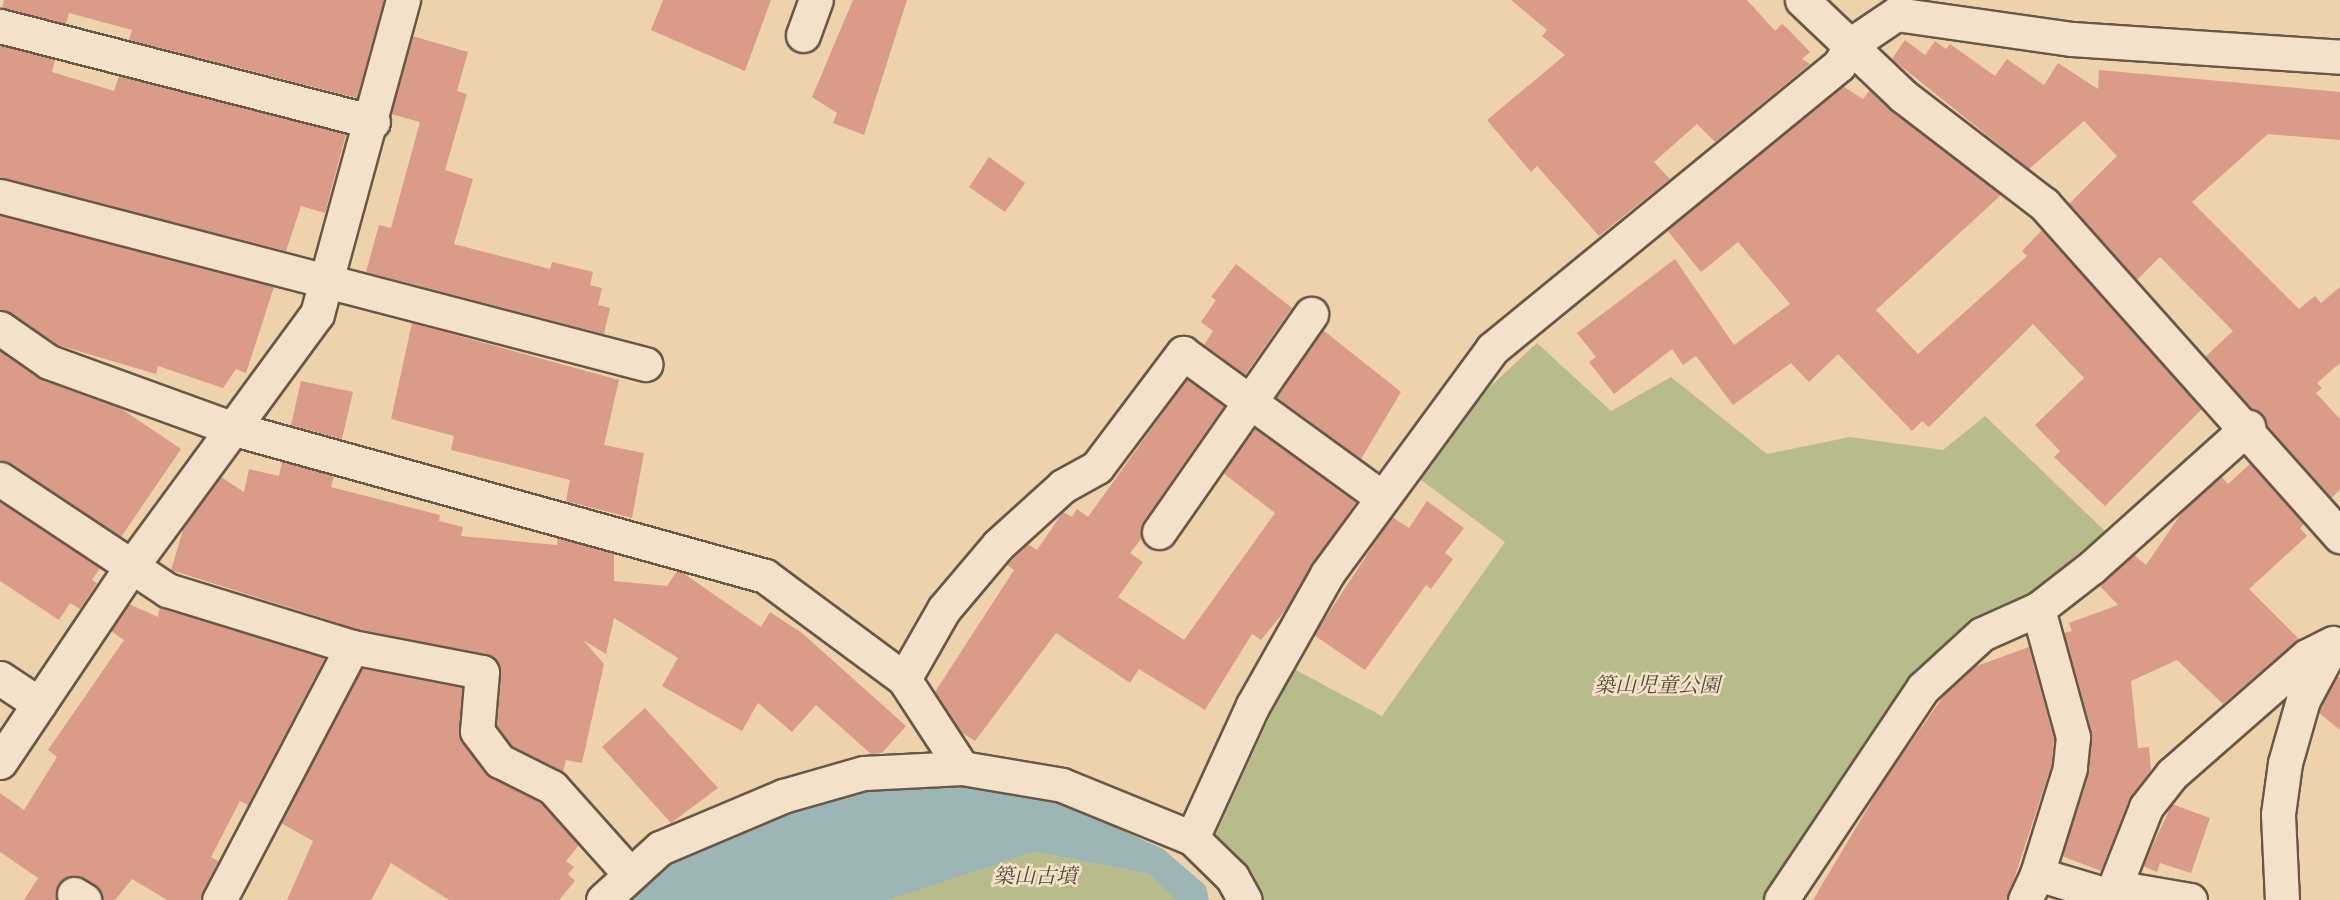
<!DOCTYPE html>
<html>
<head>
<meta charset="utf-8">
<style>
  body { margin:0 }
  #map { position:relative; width:2340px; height:900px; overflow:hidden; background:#edd2ac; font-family:Cardo,"Noto Serif JP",serif }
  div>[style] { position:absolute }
  .green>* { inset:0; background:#b7bc8a }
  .water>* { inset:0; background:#9eb5b5 }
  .building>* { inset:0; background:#da9c89 }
  .roads { filter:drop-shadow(2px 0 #695748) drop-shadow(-2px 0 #695748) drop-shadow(0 2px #695748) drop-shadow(0 -2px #695748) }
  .street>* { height:33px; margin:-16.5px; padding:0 16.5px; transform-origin:16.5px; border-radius:16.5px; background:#f3e2c9 }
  span { translate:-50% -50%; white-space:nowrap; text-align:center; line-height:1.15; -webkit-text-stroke:5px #f3e2c9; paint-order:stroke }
  .park-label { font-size:21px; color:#554a3a; font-style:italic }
</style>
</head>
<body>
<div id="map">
  <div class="green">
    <i style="clip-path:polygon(1537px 343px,1611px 411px,1671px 377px,1767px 454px,1850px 437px,1943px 450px,1985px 416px,2108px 534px,2079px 553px,2035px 594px,1973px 620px,1914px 680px,1762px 900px,1261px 900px,1216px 834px,1292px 668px,1382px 716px,1505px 542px,1417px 477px,1479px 397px)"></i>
    <i style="clip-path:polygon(1035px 852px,1149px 874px,1176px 900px,889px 900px)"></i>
  </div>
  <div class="water">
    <i style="clip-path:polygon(909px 780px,1027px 787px,1163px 849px,1206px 886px,1209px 900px,1176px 900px,1149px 874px,1035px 852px,889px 900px,621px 900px,667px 861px,742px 826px,867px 783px)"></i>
  </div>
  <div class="building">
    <i style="clip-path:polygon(4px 0,384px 0,357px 98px,129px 40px,132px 30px,69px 13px,66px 24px,2px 8px)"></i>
    <i style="clip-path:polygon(663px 0,771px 0,745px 71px,651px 30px)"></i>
    <i style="clip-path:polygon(853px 0,907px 0,864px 135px,833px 123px,837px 113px,812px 97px)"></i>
    <i style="clip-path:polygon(1511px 0,1747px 0,1775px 31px,1782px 24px,1787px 28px,1810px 52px,1802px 59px,1810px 64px,1715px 142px,1697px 124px,1654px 162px,1670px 179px,1599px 236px,1537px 166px,1531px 172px,1487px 120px,1565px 55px,1542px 36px,1547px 30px)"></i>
    <i style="clip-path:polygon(412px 36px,468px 52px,457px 91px,467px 94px,445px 170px,473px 179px,454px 244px,550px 269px,552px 262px,593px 272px,590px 285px,602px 288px,598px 305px,610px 308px,604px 334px,366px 272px,379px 225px,391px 228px,420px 122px,391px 114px)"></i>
    <i style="clip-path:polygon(1905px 40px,1925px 55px,1935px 41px,1946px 49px,1950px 44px,1995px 76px,2007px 59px,2044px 85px,2058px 63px,2098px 89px,2099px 70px,2340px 92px,2340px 140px,2268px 134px,2192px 202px,2299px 309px,2315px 296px,2321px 303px,2340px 287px,2340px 363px,2317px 383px,2322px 388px,2316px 393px,2340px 419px,2340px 490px,2331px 498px,2205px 357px,2233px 331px,2160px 257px,2137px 280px,2069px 204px,2117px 156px,2084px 121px,2029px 169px,1892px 59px)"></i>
    <i style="clip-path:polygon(0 45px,55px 60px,52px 72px,114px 91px,119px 76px,346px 134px,325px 213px,301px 206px,286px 251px,0 178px)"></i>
    <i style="clip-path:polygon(1843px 86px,1863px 99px,1870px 90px,2001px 195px,1876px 310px,1918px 354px,2027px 256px,2022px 251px,2042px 230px,2202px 409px,2105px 506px,2054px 457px,2060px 451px,2035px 425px,2084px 378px,2033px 324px,1929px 427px,1922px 421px,1912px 431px,1838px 354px,1809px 382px,1791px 363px,1733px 405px,1696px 356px,1683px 365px,1672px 349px,1614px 394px,1589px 362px,1596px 357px,1577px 333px,1675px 259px,1734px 345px,1790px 304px,1738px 242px,1701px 272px,1667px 230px)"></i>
    <i style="clip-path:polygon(989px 157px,1025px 183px,1005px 212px,969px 187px)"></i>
    <i style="clip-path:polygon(0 215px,274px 287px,246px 373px,236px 369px,223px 388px,158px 366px,156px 374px,58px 345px,0 310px)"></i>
    <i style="clip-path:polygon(1236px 264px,1292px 308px,1245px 375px,1204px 345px,1213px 331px,1201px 322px,1216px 300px,1211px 297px)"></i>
    <i style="clip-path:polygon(412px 323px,619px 380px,604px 445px,644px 453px,632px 518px,566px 501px,570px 480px,451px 450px,454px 436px,391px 419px)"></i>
    <i style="clip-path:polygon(1323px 330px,1401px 392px,1361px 459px,1276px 397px)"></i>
    <i style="clip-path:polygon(0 351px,42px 380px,120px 408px,181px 449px,121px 537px,0 460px)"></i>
    <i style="clip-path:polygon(1187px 379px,1224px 406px,1144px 521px,1142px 538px,1130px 553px,1143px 562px,1118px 597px,1184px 640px,1275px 513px,1223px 473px,1254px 428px,1356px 502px,1283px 613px,1261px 640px,1252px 634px,1205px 710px,1139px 669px,1130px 683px,1056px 633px,975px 741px,961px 732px,935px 692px,1014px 570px,1007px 565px,1028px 544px,1037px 550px,1063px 512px,1072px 517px,1077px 509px,1088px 517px)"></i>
    <i style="clip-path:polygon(301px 381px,353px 392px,342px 439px,291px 425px)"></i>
    <i style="clip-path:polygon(282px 462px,334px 476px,331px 487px,440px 515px,439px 521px,463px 527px,461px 536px,557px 545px,558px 538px,614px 554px,614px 581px,667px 586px,677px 571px,683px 573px,761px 627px,770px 612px,802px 633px,906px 726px,882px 753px,871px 754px,816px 705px,792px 732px,758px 703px,742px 731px,662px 686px,678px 658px,614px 618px,606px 654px,583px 640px,604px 664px,582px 763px,566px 760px,563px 772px,512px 746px,496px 725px,501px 674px,493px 657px,357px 629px,171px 570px,184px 527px,221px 477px,244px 492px,249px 469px,279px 476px)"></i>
    <i style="clip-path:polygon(2250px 464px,2304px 524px,2300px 528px,2307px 536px,2249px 589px,2299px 639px,2223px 704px,2177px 660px,2131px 681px,2138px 748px,2149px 747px,2151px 770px,2129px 800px,2101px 871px,2062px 856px,2088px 773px,2092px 739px,2064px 633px,2072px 631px,2069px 623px,2118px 605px,2099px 585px,2134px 555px,2146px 565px,2185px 508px,2221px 476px,2228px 484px)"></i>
    <i style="clip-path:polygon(1427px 501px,1464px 528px,1445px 553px,1453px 559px,1431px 589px,1426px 585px,1365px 670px,1314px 635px,1392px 517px,1409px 528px)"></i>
    <i style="clip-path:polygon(0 502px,100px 568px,92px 580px,97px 583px,80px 609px,70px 603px,59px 620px,0 581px)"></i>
    <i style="clip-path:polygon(129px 604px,158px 617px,160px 607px,325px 658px,248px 805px,240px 801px,211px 857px,218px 861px,200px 900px,167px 900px,132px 879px,115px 900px,103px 900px,94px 884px,74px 875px,58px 884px,57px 900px,24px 900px,38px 878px,0 852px,0 793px,24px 810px,57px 757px,48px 750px,124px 640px,111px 631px)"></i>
    <i style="clip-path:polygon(2029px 647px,2054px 739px,2052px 764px,2007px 900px,1813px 900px,1883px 782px,1947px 691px,1974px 667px)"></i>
    <i style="clip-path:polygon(362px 668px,462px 687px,462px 742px,485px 773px,540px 802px,579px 845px,566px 861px,574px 867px,568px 874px,575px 881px,559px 900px,449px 900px,391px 863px,371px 900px,287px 900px,313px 841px,281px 823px)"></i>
    <i style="clip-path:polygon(2337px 676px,2340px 678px,2340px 730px,2319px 713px)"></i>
    <i style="clip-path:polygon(645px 708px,718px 788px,671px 823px,602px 747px)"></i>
    <i style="clip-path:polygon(2172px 804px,2210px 818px,2191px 873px,2160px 863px,2157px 872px,2143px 866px)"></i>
  </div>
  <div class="roads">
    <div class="street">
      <i style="left:1802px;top:0;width:139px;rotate:43.5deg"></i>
      <i style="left:1903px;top:96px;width:178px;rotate:37.5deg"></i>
      <i style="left:2044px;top:204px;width:445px;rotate:48.3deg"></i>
      <i style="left:0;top:26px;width:385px;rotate:14.4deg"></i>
      <i style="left:803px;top:35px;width:37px;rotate:-70deg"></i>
      <i style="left:0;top:196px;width:667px;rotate:14.6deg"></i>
      <i style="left:0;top:328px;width:60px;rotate:34.8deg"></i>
      <i style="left:49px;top:362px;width:194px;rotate:19.9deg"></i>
      <i style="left:231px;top:428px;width:554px;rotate:15.49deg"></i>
      <i style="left:765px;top:576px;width:173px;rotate:36.5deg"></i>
      <i style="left:904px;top:679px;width:106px;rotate:56.9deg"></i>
      <i style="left:0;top:479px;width:201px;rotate:33.6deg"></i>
      <i style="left:167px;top:590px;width:194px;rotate:17.1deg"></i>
      <i style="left:352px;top:647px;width:286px;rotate:117.7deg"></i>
      <i style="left:1159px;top:532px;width:266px;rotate:-55.1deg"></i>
      <i style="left:2038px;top:609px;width:133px;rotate:74.7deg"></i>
      <i style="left:2073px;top:737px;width:31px;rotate:96deg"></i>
      <i style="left:2070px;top:768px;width:111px;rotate:107.3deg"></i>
      <i style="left:2037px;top:874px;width:77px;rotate:16.6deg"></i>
      <i style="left:2111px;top:896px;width:17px;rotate:-25deg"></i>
      <i style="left:2126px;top:889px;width:65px;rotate:9.8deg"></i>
      <i style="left:352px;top:647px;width:132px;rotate:10.9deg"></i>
      <i style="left:482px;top:672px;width:59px;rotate:94.8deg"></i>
      <i style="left:477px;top:731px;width:38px;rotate:53deg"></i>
      <i style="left:500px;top:761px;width:58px;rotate:26.6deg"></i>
      <i style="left:552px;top:787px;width:115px;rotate:48.2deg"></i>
      <i style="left:0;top:678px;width:47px;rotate:33.7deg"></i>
      <i style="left:904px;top:679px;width:81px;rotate:-60.3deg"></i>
      <i style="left:944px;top:609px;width:84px;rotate:-49.8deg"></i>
      <i style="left:998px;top:545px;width:88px;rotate:-42.2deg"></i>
      <i style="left:1063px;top:486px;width:39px;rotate:-29deg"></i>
      <i style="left:1097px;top:467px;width:143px;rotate:-53deg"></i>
      <i style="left:1183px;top:353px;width:245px;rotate:36deg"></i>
      <i style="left:0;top:762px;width:235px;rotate:-56.1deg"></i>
      <i style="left:131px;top:567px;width:314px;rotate:-53.7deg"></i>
      <i style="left:317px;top:314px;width:326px;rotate:-74.7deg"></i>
      <i style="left:1192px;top:838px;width:146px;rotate:-65.4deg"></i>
      <i style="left:1253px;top:705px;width:150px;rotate:-60.5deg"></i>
      <i style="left:1327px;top:574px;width:279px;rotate:-53.7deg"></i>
      <i style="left:1492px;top:349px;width:448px;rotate:-39.3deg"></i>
      <i style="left:1839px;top:65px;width:26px;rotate:-58deg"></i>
      <i style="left:1853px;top:43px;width:52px;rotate:-34deg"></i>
      <i style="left:1896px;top:14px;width:178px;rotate:8.1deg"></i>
      <i style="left:2072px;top:39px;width:269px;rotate:3.8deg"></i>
      <i style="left:74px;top:894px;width:12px;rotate:31deg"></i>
      <i style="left:2111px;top:896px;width:96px;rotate:-68.5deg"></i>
      <i style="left:2146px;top:807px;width:42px;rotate:-51.8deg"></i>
      <i style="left:2172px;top:774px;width:179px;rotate:-41.2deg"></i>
      <i style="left:2307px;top:656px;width:29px;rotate:-27deg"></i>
      <i style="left:603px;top:900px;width:77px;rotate:-42.4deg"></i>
      <i style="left:660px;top:848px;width:134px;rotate:-22.9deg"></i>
      <i style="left:783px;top:796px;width:84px;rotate:-15.9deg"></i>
      <i style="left:864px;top:773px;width:98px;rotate:-2.9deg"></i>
      <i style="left:962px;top:768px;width:101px;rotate:9.6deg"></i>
      <i style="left:1062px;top:785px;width:140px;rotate:22.2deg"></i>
      <i style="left:1192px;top:838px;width:56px;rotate:44.3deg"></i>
      <i style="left:1232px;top:877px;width:26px;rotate:61deg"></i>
      <i style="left:1781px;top:900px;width:255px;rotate:-56.2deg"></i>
      <i style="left:1923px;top:688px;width:80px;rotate:-42.5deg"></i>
      <i style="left:1982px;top:634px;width:61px;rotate:-24.1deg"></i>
      <i style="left:2038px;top:609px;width:68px;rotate:-37.9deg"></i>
      <i style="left:2092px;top:567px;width:210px;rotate:-41.9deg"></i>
      <i style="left:2025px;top:900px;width:29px;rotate:-65deg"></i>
      <i style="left:2282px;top:900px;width:86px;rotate:-92.7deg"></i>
      <i style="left:2278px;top:814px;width:51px;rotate:-82.2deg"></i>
      <i style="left:2285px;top:763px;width:66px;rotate:-74.1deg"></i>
      <i style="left:2303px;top:700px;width:64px;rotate:-61.8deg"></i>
    </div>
  </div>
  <div class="park-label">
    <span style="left:1657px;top:686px">築山児童公園</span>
    <span style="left:1035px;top:877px">築山古墳</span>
  </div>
</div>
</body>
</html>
